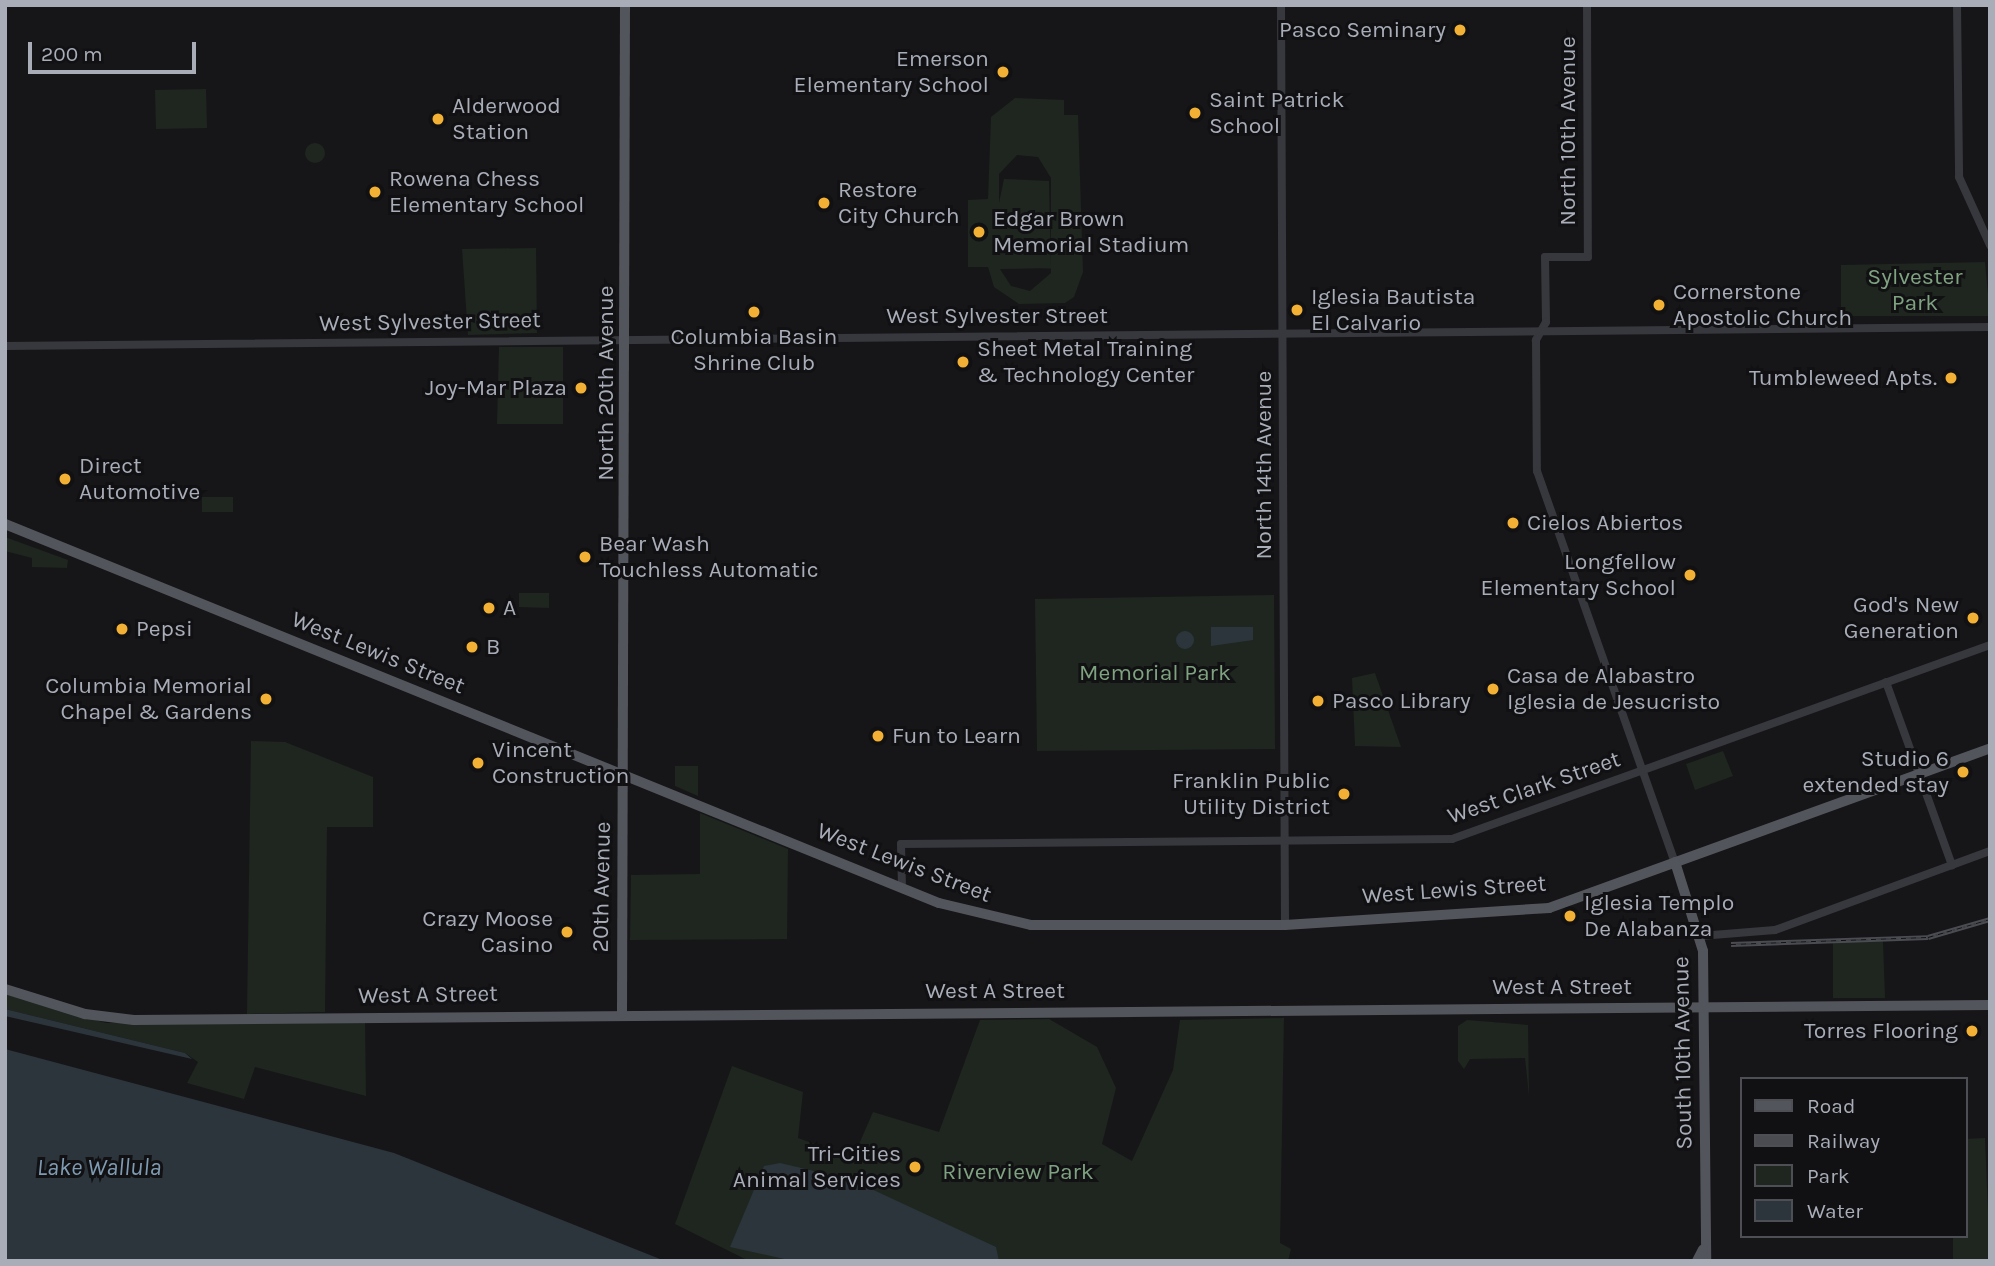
<!DOCTYPE html>
<html>
<head>
<meta charset="utf-8">
<style>
  body { margin:0 }
  #map { position:relative; width:1995px; height:1266px; overflow:hidden; background:#161618; font-family:Karla,sans-serif }
  div>[style] { position:absolute }
  .green>* { inset:0; background:#1e261f }
  .round { border-radius:50% }
  .water>* { inset:0; background:#2c353c }
  .minor>* { height:8px; margin:-4px; padding:0 4px; transform-origin:4px; border-radius:4px; background:#37383d }
  .major>* { height:10px; margin:-5px; padding:0 5px; transform-origin:5px; border-radius:5px; background:#53555c }
  .rail>* { height:4.5px; margin-top:-2.25px; transform-origin:0; background:repeating-linear-gradient(90deg,#111113 0 5px,#4a4c52 0 10px); box-sizing:border-box; border-block:2px solid #4a4c52 }
  .dots>* { width:19px; height:19px; translate:-50% -50%; box-sizing:border-box; border:4px solid #111113; border-radius:50% }
  span { translate:-50% -50%; white-space:nowrap; text-align:center; line-height:1.15; -webkit-text-stroke:6px #111113; paint-order:stroke }
  .poi-label { font-size:23px; color:#a8adb8 }
  .right { translate:-100% -50%; text-align:right }
  .left { translate:0 -50%; text-align:left }
  .street-label { font-size:23px; color:#a8adb8 }
  .park-label { font-size:23px; color:#7fa381 }
  .water-label { font-size:24px; color:#7f9bb3; font-style:italic }
  .frame { position:absolute; inset:0; border:7px solid #a8adb8; pointer-events:none }
  .legend { position:absolute; left:1740px; top:1077px; width:228px; height:161px; box-sizing:border-box; background:#111113; border:2px solid #4d4f55; margin:0; padding:9px 12px; list-style:none; font-size:21px; color:#a8adb8 }
  .legend li { display:flex; align-items:center; gap:14px; height:35px }
  .legend b { width:35px; border:2px solid #4d4f55 }
  .scale { position:absolute; left:28px; top:42px; width:168px; height:32px; box-sizing:border-box; border:4px solid #a8adb8; border-top:0; padding-left:9px; font-size:21px; line-height:24px; white-space:nowrap; color:#a8adb8; -webkit-text-stroke:5px #111113; paint-order:stroke }
</style>
</head>
<body>
<div id="map">
  <div class="green">
    <i style="clip-path:polygon(206px 89px,207px 128px,156px 129px,155px 90px)"></i>
    <i style="clip-path:polygon(evenodd,1015px 98px,1064px 100px,1064px 115px,1078px 115px,1083px 272px,1074px 297px,1065px 303px,1019px 304px,994px 287px,988px 267px,968px 267px,968px 200px,988px 199px,991px 117px,1015px 98px,1017px 155px,1038px 157px,1051px 178px,1051px 273px,1030px 291px,1011px 286px,1000px 269px,1051px 268px,1049px 181px,1004px 179px,999px 203px,999px 174px,1017px 155px)"></i>
    <i class="round" style="left:305px;top:143px;width:20px;height:20px"></i>
    <i style="clip-path:polygon(536px 248px,537px 333px,468px 335px,462px 249px)"></i>
    <i style="clip-path:polygon(1985px 262px,1990px 316px,1841px 316px,1841px 265px)"></i>
    <i style="clip-path:polygon(499px 347px,563px 347px,563px 424px,497px 424px)"></i>
    <i style="clip-path:polygon(202px 497px,233px 497px,233px 512px,202px 512px)"></i>
    <i style="clip-path:polygon(5px 537px,68px 560px,67px 568px,32px 567px,32px 558px,5px 551px)"></i>
    <i style="clip-path:polygon(519px 593px,549px 593px,549px 608px,519px 607px)"></i>
    <i style="clip-path:polygon(1274px 595px,1275px 749px,1037px 751px,1035px 599px)"></i>
    <i style="clip-path:polygon(1375px 673px,1401px 747px,1355px 746px,1352px 678px)"></i>
    <i style="clip-path:polygon(251px 741px,285px 742px,373px 777px,373px 827px,327px 827px,325px 1012px,247px 1014px)"></i>
    <i style="clip-path:polygon(1723px 751px,1733px 776px,1695px 790px,1686px 764px)"></i>
    <i style="clip-path:polygon(675px 766px,698px 766px,698px 796px,675px 786px)"></i>
    <i style="clip-path:polygon(700px 813px,788px 849px,787px 939px,630px 940px,631px 875px,700px 874px)"></i>
    <i style="clip-path:polygon(1883px 941px,1885px 998px,1833px 998px,1833px 942px)"></i>
    <i style="clip-path:polygon(5px 994px,106px 1023px,365px 1021px,366px 1096px,255px 1067px,244px 1099px,187px 1083px,198px 1062px,185px 1053px,5px 1009px)"></i>
    <i style="clip-path:polygon(1284px 1018px,1280px 1243px,1291px 1249px,1288px 1261px,749px 1261px,675px 1224px,732px 1066px,803px 1092px,798px 1138px,853px 1158px,873px 1112px,939px 1132px,980px 1020px,1049px 1019px,1097px 1047px,1116px 1088px,1102px 1144px,1132px 1161px,1173px 1070px,1180px 1020px)"></i>
    <i style="clip-path:polygon(1467px 1020px,1528px 1025px,1529px 1096px,1525px 1058px,1470px 1059px,1464px 1069px,1458px 1061px,1458px 1026px)"></i>
    <i style="clip-path:polygon(1985px 1138px,1990px 1261px,1953px 1261px,1953px 1236px,1965px 1236px,1965px 1139px)"></i>
  </div>
  <div class="water">
    <i style="clip-path:polygon(1253px 627px,1253px 640px,1211px 646px,1211px 627px)"></i>
    <i class="round" style="left:1176px;top:631px;width:18px;height:18px"></i>
    <i style="clip-path:polygon(5px 1009px,185px 1053px,192px 1059px,5px 1016px)"></i>
    <i style="clip-path:polygon(5px 1049px,394px 1153px,665px 1261px,5px 1261px)"></i>
    <i style="clip-path:polygon(780px 1163px,852px 1180px,996px 1247px,999px 1261px,793px 1261px,730px 1247px,764px 1166px)"></i>
  </div>
  <div class="minor">
    <i style="left:1281px;top:5px;width:920px;rotate:89.75deg"></i>
    <i style="left:1587px;top:5px;width:252px;rotate:89.8deg"></i>
    <i style="left:1588px;top:257px;width:43px;rotate:180deg"></i>
    <i style="left:1545px;top:257px;width:65px;rotate:89.1deg"></i>
    <i style="left:1546px;top:322px;width:21px;rotate:119deg"></i>
    <i style="left:1536px;top:340px;width:131px;rotate:89.6deg"></i>
    <i style="left:1537px;top:471px;width:415px;rotate:70.6deg"></i>
    <i style="left:1957px;top:5px;width:172px;rotate:89.3deg"></i>
    <i style="left:1959px;top:177px;width:75px;rotate:65.5deg"></i>
    <i style="left:5px;top:346px;width:1985px;rotate:-0.55deg"></i>
    <i style="left:1886px;top:682px;width:195px;rotate:70.2deg"></i>
    <i style="left:902px;top:888px;width:44px;rotate:-91.3deg"></i>
    <i style="left:901px;top:844px;width:551px;rotate:-0.52deg"></i>
    <i style="left:1452px;top:839px;width:572px;rotate:-19.83deg"></i>
    <i style="left:1700px;top:936px;width:75px;rotate:-4.6deg"></i>
    <i style="left:1775px;top:930px;width:229px;rotate:-20.2deg"></i>
  </div>
  <div class="major">
    <i style="left:5px;top:524px;width:1008px;rotate:22.09deg"></i>
    <i style="left:939px;top:903px;width:95px;rotate:13.4deg"></i>
    <i style="left:1031px;top:925px;width:254px"></i>
    <i style="left:1285px;top:925px;width:265px;rotate:-3.7deg"></i>
    <i style="left:1549px;top:908px;width:469px;rotate:-19.9deg"></i>
    <i style="left:1675px;top:862px;width:93px;rotate:72.5deg"></i>
    <i style="left:1703px;top:951px;width:310px;rotate:89.4deg"></i>
    <i style="left:5px;top:989px;width:84px;rotate:17.4deg"></i>
    <i style="left:85px;top:1014px;width:49px;rotate:7deg"></i>
    <i style="left:134px;top:1020px;width:1856px;rotate:-0.46deg"></i>
    <i style="left:622px;top:1014px;width:1009px;rotate:-89.83deg"></i>
    <i style="left:1697px;top:1261px;width:13px;rotate:-63deg"></i>
  </div>
  <div class="rail">
    <i style="left:1731px;top:944px;width:197px;rotate:-2deg"></i>
    <i style="left:1928px;top:937px;width:65px;rotate:-16.2deg"></i>
  </div>
  <div class="dots">
    <i style="left:1460px;top:30px;background:#f2b134"></i>
    <i style="left:1003px;top:72px;background:#f2b134"></i>
    <i style="left:1195px;top:113px;background:#f2b134"></i>
    <i style="left:438px;top:119px;background:#f2b134"></i>
    <i style="left:375px;top:192px;background:#f2b134"></i>
    <i style="left:824px;top:203px;background:#f2b134"></i>
    <i style="left:979px;top:232px;background:#f2b134"></i>
    <i style="left:1659px;top:305px;background:#f2b134"></i>
    <i style="left:1297px;top:310px;background:#f2b134"></i>
    <i style="left:754px;top:312px;background:#f2b134"></i>
    <i style="left:963px;top:362px;background:#f2b134"></i>
    <i style="left:1951px;top:378px;background:#f2b134"></i>
    <i style="left:581px;top:388px;background:#f2b134"></i>
    <i style="left:65px;top:479px;background:#f2b134"></i>
    <i style="left:1513px;top:523px;background:#f2b134"></i>
    <i style="left:585px;top:557px;background:#f2b134"></i>
    <i style="left:1690px;top:575px;background:#f2b134"></i>
    <i style="left:489px;top:608px;background:#f2b134"></i>
    <i style="left:1973px;top:618px;background:#f2b134"></i>
    <i style="left:122px;top:629px;background:#f2b134"></i>
    <i style="left:472px;top:647px;background:#f2b134"></i>
    <i style="left:1493px;top:689px;background:#f2b134"></i>
    <i style="left:266px;top:699px;background:#f2b134"></i>
    <i style="left:1318px;top:701px;background:#f2b134"></i>
    <i style="left:878px;top:736px;background:#f2b134"></i>
    <i style="left:478px;top:763px;background:#f2b134"></i>
    <i style="left:1963px;top:772px;background:#f2b134"></i>
    <i style="left:1344px;top:794px;background:#f2b134"></i>
    <i style="left:1570px;top:916px;background:#f2b134"></i>
    <i style="left:567px;top:932px;background:#f2b134"></i>
    <i style="left:1972px;top:1031px;background:#f2b134"></i>
    <i style="left:915px;top:1167px;background:#f2b134"></i>
  </div>
  <div class="poi-label">
    <span class="right" style="left:1446px;top:30px">Pasco Seminary</span>
    <span class="right" style="left:989px;top:72px">Emerson<br>Elementary School</span>
    <span class="left" style="left:1209px;top:113px">Saint Patrick<br>School</span>
    <span class="left" style="left:452px;top:119px">Alderwood<br>Station</span>
    <span class="left" style="left:389px;top:192px">Rowena Chess<br>Elementary School</span>
    <span class="left" style="left:838px;top:203px">Restore<br>City Church</span>
    <span class="left" style="left:993px;top:232px">Edgar Brown<br>Memorial Stadium</span>
    <span class="left" style="left:1673px;top:305px">Cornerstone<br>Apostolic Church</span>
    <span class="left" style="left:1311px;top:310px">Iglesia Bautista<br>El Calvario</span>
    <span style="left:754px;top:350px">Columbia Basin<br>Shrine Club</span>
    <span class="left" style="left:977px;top:362px">Sheet Metal Training<br>&amp; Technology Center</span>
    <span class="right" style="left:1937px;top:378px">Tumbleweed Apts.</span>
    <span class="right" style="left:567px;top:388px">Joy-Mar Plaza</span>
    <span class="left" style="left:79px;top:479px">Direct<br>Automotive</span>
    <span class="left" style="left:1527px;top:523px">Cielos Abiertos</span>
    <span class="left" style="left:599px;top:557px">Bear Wash<br>Touchless Automatic</span>
    <span class="right" style="left:1676px;top:575px">Longfellow<br>Elementary School</span>
    <span class="right" style="left:1959px;top:618px">God's New<br>Generation</span>
    <span class="left" style="left:503px;top:608px">A</span>
    <span class="left" style="left:136px;top:629px">Pepsi</span>
    <span class="left" style="left:486px;top:647px">B</span>
    <span class="left" style="left:1507px;top:689px">Casa de Alabastro<br>Iglesia de Jesucristo</span>
    <span class="right" style="left:252px;top:699px">Columbia Memorial<br>Chapel &amp; Gardens</span>
    <span class="left" style="left:1332px;top:701px">Pasco Library</span>
    <span class="left" style="left:892px;top:736px">Fun to Learn</span>
    <span class="left" style="left:492px;top:763px">Vincent<br>Construction</span>
    <span class="right" style="left:1949px;top:772px">Studio 6<br>extended stay</span>
    <span class="right" style="left:1330px;top:794px">Franklin Public<br>Utility District</span>
    <span class="left" style="left:1584px;top:916px">Iglesia Templo<br>De Alabanza</span>
    <span class="right" style="left:553px;top:932px">Crazy Moose<br>Casino</span>
    <span class="right" style="left:1958px;top:1031px">Torres Flooring</span>
    <span class="right" style="left:901px;top:1167px">Tri-Cities<br>Animal Services</span>
  </div>
  <div class="street-label">
    <span style="left:1568px;top:131px;rotate:-90deg">North 10th Avenue</span>
    <span style="left:997px;top:316px">West Sylvester Street</span>
    <span style="left:430px;top:322px;rotate:-1deg">West Sylvester Street</span>
    <span style="left:606px;top:383px;rotate:-90deg">North 20th Avenue</span>
    <span style="left:1264px;top:465px;rotate:-90deg">North 14th Avenue</span>
    <span style="left:378px;top:653px;rotate:22deg">West Lewis Street</span>
    <span style="left:1534px;top:788px;rotate:-19deg">West Clark Street</span>
    <span style="left:904px;top:863px;rotate:21deg">West Lewis Street</span>
    <span style="left:602px;top:887px;rotate:-89deg">20th Avenue</span>
    <span style="left:1454px;top:890px;rotate:-4deg">West Lewis Street</span>
    <span style="left:1562px;top:987px">West A Street</span>
    <span style="left:995px;top:991px">West A Street</span>
    <span style="left:428px;top:995px;rotate:-1deg">West A Street</span>
    <span style="left:1683px;top:1053px;rotate:-91deg">South 10th Avenue</span>
  </div>
  <div class="park-label">
    <span style="left:1915px;top:290px">Sylvester<br>Park</span>
    <span style="left:1155px;top:673px">Memorial Park</span>
    <span style="left:1018px;top:1172px">Riverview Park</span>
  </div>
  <div class="water-label">
    <span style="left:99px;top:1168px">Lake Wallula</span>
  </div>
  <div class="frame"></div>
  <ul class="legend">
  <li><b style="height:9px;background:#53555c"></b>Road</li>
  <li><b style="height:9px;background:#4a4c52"></b>Railway</li>
  <li><b style="height:19px;background:#1e261f"></b>Park</li>
  <li><b style="height:19px;background:#2c353c"></b>Water</li>
  </ul>
  <div class="scale">200 m</div>
</div>
</body>
</html>
